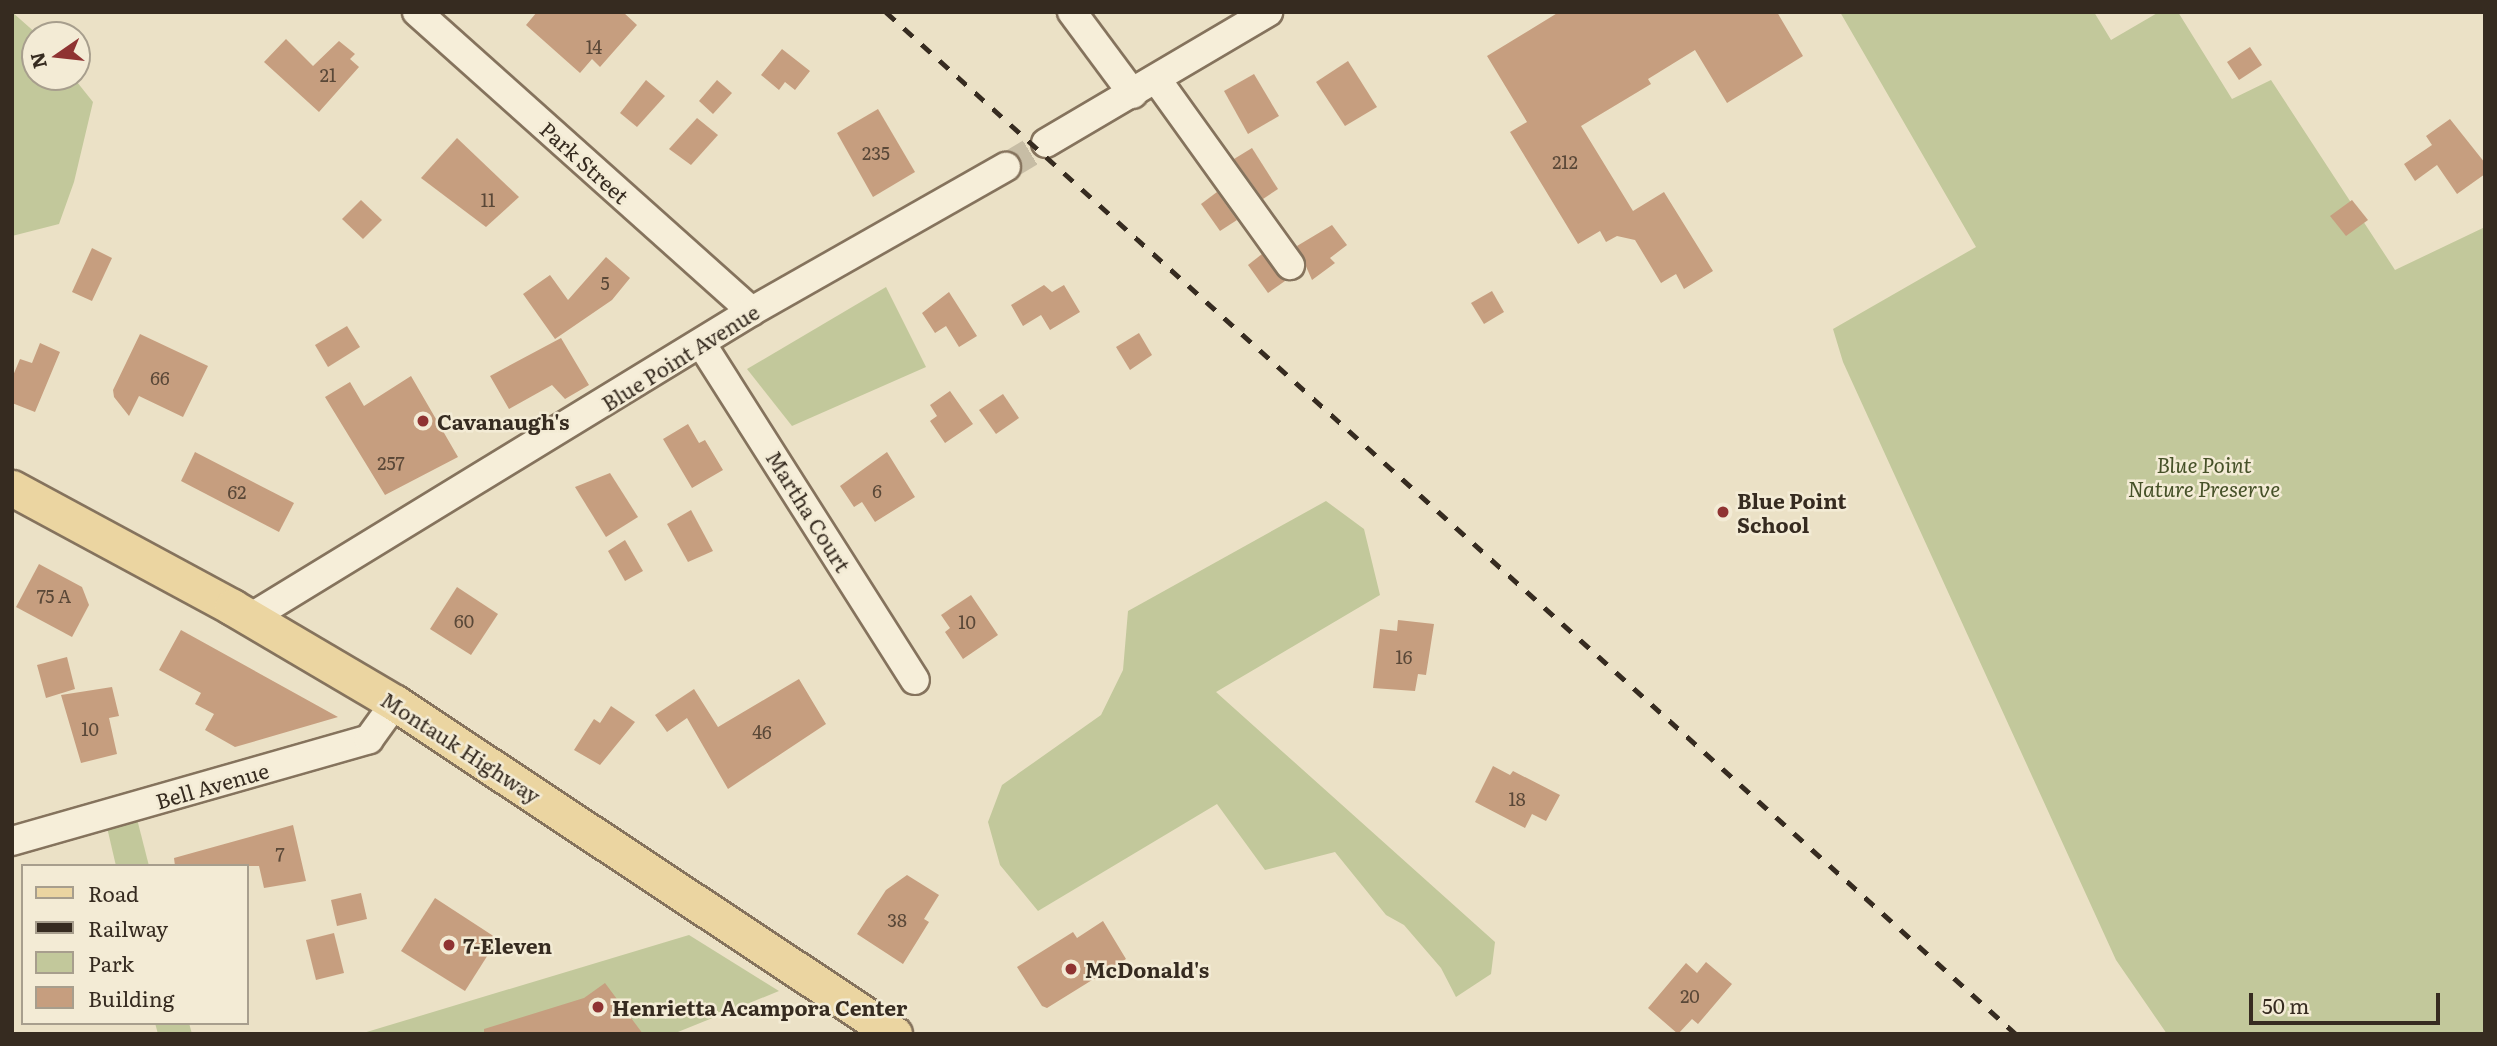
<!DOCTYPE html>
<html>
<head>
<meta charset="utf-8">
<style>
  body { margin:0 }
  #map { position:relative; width:2497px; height:1046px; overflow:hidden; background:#ebe1c6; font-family:Literata,serif }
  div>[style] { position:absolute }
  .green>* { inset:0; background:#c2c89b }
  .building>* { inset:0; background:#c69e7f }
  .minor-tunnel>* { height:28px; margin-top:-14px; transform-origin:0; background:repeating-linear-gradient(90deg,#c7bda5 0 28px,transparent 0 42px) }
  .roads { filter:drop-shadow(2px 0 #85735d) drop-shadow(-2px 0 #85735d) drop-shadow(0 2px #85735d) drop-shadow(0 -2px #85735d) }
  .minor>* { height:28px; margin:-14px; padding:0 14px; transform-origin:14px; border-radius:14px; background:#f6eed9 }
  .major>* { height:35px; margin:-17.5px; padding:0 17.5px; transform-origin:17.5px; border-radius:17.5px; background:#ebd5a1 }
  .rail>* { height:5px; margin-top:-2.5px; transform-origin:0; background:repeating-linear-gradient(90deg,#362b20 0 12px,transparent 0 24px) }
  .dots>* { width:19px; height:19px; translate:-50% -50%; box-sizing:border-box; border:4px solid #f3ebd5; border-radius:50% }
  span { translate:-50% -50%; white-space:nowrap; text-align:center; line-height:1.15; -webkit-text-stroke:5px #f3ebd5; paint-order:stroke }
  .number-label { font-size:18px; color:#5a4838 }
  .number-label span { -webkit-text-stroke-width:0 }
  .street-label { font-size:21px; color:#362b20 }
  .poi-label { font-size:21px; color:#362b20; font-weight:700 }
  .left { translate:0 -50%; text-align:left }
  .park-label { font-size:21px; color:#465128; font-style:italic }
  .frame { position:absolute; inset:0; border:14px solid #362b20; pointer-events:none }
  .legend { position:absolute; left:21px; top:864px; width:228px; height:161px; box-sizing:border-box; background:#f3ebd5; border:2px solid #a79e8d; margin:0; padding:9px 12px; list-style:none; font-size:21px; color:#362b20 }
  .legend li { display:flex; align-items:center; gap:14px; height:35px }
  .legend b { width:35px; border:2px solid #a79e8d }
  .north { position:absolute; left:21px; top:21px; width:70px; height:70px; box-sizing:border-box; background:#f3ebd5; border:2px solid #a79e8d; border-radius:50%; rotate:256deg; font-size:19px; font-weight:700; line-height:28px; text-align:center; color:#362b20 }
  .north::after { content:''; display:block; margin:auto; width:24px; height:32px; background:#8f3332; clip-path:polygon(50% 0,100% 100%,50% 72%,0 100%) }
  .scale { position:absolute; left:2249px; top:993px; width:191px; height:32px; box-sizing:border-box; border:4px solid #362b20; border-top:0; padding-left:9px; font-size:21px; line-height:24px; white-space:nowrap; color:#362b20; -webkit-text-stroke:5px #f3ebd5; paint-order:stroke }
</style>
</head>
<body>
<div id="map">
  <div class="green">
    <i style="clip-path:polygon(12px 12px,38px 35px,35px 77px,73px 77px,93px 102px,74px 182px,59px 224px,12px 236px)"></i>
    <i style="clip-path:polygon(1840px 12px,2094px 12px,2111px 40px,2159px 12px,2178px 12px,2232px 99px,2271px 80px,2395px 270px,2485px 227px,2485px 1034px,2167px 1034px,2116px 960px,1843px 362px,1833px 329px,1976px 247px)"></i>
    <i style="clip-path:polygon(886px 287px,926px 367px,792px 426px,747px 369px)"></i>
    <i style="clip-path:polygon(1326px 501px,1364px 529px,1380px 595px,1216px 692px,1495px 942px,1491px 974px,1456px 997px,1441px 968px,1404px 925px,1386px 915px,1335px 852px,1265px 870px,1217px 804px,1038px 911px,1000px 865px,988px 822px,1002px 785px,1101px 715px,1123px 670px,1128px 611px)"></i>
    <i style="clip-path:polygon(136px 815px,149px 866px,116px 866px,106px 823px)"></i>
    <i style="clip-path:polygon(689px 935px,779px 991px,673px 1034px,360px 1034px)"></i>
    <i style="clip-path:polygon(155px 1023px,189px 1023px,192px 1034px,158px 1034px)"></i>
  </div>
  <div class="building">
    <i style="clip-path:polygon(537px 12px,623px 12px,637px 25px,600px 67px,592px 59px,580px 73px,526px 25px)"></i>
    <i style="clip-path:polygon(1559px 12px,1777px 12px,1803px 56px,1727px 103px,1695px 50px,1648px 79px,1651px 84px,1581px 126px,1633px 211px,1664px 192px,1713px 271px,1684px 289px,1676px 274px,1661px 283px,1635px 240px,1617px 236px,1606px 242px,1600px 231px,1578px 244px,1510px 132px,1527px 122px,1487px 56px)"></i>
    <i style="clip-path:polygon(286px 39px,313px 66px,339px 41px,355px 54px,350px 59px,359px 67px,319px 112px,264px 62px)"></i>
    <i style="clip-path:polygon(2250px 47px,2262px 65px,2239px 80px,2227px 62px)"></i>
    <i style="clip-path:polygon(782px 49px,810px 71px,795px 90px,785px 82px,779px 90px,761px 75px)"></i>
    <i style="clip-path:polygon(1348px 61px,1377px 107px,1345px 126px,1316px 82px)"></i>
    <i style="clip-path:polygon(1254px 74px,1279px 116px,1248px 134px,1224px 91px)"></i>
    <i style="clip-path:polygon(646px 80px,665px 96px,637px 127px,620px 113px)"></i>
    <i style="clip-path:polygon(717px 80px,732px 93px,713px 114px,699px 101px)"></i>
    <i style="clip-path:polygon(878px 109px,915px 172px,873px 197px,837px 133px)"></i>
    <i style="clip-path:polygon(697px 118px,718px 135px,691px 165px,669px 149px)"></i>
    <i style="clip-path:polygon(2450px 119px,2485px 163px,2485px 174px,2457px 194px,2437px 165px,2415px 181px,2404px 164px,2432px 145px,2426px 136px)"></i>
    <i style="clip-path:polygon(457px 138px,519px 197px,486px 227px,421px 178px)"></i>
    <i style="clip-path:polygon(1252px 148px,1278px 189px,1263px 199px,1234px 159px)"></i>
    <i style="clip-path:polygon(1217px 192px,1237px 220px,1220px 231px,1201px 204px)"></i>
    <i style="clip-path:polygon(361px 200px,382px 220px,363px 239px,342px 219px)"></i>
    <i style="clip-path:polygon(2352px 200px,2368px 220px,2346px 236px,2330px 216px)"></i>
    <i style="clip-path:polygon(1332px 225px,1347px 245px,1330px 258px,1335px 263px,1312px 280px,1297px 246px)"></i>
    <i style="clip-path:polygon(92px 248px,112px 258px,92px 301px,72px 292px)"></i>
    <i style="clip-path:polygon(1262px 254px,1285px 281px,1268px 293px,1248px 265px)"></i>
    <i style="clip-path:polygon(606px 257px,630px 278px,612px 300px,555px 339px,523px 294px,550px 275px,568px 300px)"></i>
    <i style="clip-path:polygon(1044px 285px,1052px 292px,1064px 285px,1080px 312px,1050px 330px,1041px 315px,1023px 326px,1011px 305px)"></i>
    <i style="clip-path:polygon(1492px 291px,1504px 312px,1484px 324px,1471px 303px)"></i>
    <i style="clip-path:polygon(949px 292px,977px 336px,959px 347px,946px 326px,935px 333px,922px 313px)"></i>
    <i style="clip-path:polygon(347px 326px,360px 347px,328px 367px,315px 345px)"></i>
    <i style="clip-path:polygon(1139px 333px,1152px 355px,1130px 370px,1116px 347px)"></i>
    <i style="clip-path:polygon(140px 334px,208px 366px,183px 417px,139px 396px,129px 416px,114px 397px,113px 390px)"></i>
    <i style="clip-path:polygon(561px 338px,589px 385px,565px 399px,552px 385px,509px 409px,490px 376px)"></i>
    <i style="clip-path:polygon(40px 343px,60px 352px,35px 412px,12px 403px,12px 378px,20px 359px,32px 363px)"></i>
    <i style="clip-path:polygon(411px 376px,458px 457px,385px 495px,325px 397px,350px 382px,364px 406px)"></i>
    <i style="clip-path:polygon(950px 391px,973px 424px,945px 443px,930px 421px,937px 416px,930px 405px)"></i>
    <i style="clip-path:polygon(1003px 394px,1019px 418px,996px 434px,979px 410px)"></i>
    <i style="clip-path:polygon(688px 424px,699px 443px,705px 440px,723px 470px,692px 488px,663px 439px)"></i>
    <i style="clip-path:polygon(195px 452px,294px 503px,279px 532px,181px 481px)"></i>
    <i style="clip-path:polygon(887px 452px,915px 497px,875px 522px,862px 502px,854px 507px,840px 486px)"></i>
    <i style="clip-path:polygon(610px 473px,638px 517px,606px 537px,575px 487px)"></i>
    <i style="clip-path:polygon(691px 510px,713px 551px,688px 562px,667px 524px)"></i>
    <i style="clip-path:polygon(625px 540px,643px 571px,625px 581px,608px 551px)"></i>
    <i style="clip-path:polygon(39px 564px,82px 587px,89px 605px,72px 637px,16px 607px)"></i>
    <i style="clip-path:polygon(457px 587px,498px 614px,471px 655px,430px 629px)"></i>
    <i style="clip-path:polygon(971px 595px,998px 635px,963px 659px,945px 632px,950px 628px,941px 615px)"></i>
    <i style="clip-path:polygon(1398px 620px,1434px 624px,1426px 675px,1418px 674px,1415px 691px,1373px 688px,1380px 629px,1397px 631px)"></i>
    <i style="clip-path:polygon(181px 630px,338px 717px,235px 747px,205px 730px,214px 714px,195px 704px,201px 693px,159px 670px)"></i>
    <i style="clip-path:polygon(67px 657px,75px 689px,46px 698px,37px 665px)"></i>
    <i style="clip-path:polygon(799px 679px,826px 724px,728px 789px,687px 718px,667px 732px,655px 715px,694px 689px,718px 727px)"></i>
    <i style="clip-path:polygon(112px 687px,119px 716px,109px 718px,117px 754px,81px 763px,61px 695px)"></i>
    <i style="clip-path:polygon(611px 706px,635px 722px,600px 765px,574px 750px,594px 719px,600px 723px)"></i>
    <i style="clip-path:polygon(1493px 766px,1510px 775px,1513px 771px,1560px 795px,1546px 821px,1532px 814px,1525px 828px,1475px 802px)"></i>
    <i style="clip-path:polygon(293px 825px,306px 881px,264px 888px,259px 866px,175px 866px,174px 858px)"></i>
    <i style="clip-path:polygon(907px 875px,939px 895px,924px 919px,929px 922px,903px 964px,857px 934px,886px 890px)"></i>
    <i style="clip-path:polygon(361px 893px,367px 919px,337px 926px,331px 900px)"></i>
    <i style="clip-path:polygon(435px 898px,498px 939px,465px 991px,401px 951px)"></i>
    <i style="clip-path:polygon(1103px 921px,1126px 959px,1047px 1008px,1042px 1006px,1017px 967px,1073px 932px,1077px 938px)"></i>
    <i style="clip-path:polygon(334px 933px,344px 973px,316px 980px,306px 940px)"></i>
    <i style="clip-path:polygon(1706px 962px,1732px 984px,1698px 1024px,1692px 1019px,1678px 1034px,1648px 1008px,1686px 963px,1697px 973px)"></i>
    <i style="clip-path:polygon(605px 983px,643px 1034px,484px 1034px,484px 1029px,584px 998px)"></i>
  </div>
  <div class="minor-tunnel">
    <i style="left:1006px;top:167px;width:47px;rotate:-31deg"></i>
  </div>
  <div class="roads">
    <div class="minor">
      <i style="left:417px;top:12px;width:449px;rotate:41.8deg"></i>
      <i style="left:1072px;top:12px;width:102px;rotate:53.4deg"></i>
      <i style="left:1157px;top:80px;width:228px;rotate:54.3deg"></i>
      <i style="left:1046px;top:143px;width:258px;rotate:-30.5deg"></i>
      <i style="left:701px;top:343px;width:399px;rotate:57.6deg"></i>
      <i style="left:250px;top:618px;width:588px;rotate:-31.45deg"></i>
      <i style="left:752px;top:311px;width:292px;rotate:-29.6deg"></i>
      <i style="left:12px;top:841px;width:371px;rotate:-15.9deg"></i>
      <i style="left:369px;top:739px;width:44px;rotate:-54.2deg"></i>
    </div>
    <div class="major">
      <i style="left:12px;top:488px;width:250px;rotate:28.4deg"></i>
      <i style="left:232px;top:607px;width:189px;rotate:30.5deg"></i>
      <i style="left:395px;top:703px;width:599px;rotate:33.56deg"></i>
    </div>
  </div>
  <div class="rail">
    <i style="left:886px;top:12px;width:1524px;rotate:42.13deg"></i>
  </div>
  <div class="dots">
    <i style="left:423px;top:421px;background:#8f3332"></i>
    <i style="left:1723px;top:512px;background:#8f3332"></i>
    <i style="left:449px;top:945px;background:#8f3332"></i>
    <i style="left:1071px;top:969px;background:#8f3332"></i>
    <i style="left:598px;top:1007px;background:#8f3332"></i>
  </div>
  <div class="number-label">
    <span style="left:594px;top:47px">14</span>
    <span style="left:328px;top:75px">21</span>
    <span style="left:876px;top:153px">235</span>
    <span style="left:1565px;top:162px">212</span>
    <span style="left:488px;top:200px">11</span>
    <span style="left:605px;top:283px">5</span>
    <span style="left:160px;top:378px">66</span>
    <span style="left:391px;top:463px">257</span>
    <span style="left:877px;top:491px">6</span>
    <span style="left:237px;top:492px">62</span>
    <span style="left:54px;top:596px">75 A</span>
    <span style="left:464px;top:621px">60</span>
    <span style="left:967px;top:622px">10</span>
    <span style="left:1404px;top:657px">16</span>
    <span style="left:90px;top:729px">10</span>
    <span style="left:762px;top:732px">46</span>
    <span style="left:1517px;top:799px">18</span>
    <span style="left:280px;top:854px">7</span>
    <span style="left:897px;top:920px">38</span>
    <span style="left:1690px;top:996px">20</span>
  </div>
  <div class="street-label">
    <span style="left:585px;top:162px;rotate:42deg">Park Street</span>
    <span style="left:680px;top:357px;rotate:-32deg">Blue Point Avenue</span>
    <span style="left:809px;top:511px;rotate:58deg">Martha Court</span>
    <span style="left:461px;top:747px;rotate:33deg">Montauk Highway</span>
    <span style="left:212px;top:785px;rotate:-16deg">Bell Avenue</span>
  </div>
  <div class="poi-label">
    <span class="left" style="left:437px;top:421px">Cavanaugh's</span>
    <span class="left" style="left:1737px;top:512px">Blue Point<br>School</span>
    <span class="left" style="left:463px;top:945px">7-Eleven</span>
    <span class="left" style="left:1085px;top:969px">McDonald's</span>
    <span class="left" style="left:612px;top:1007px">Henrietta Acampora Center</span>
  </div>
  <div class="park-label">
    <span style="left:2204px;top:476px">Blue Point<br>Nature Preserve</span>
  </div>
  <div class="frame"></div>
  <ul class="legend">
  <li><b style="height:9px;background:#ebd5a1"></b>Road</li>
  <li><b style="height:9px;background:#362b20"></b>Railway</li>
  <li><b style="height:19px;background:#c2c89b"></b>Park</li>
  <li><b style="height:19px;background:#c69e7f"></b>Building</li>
  </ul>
  <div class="north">N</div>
  <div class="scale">50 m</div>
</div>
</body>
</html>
